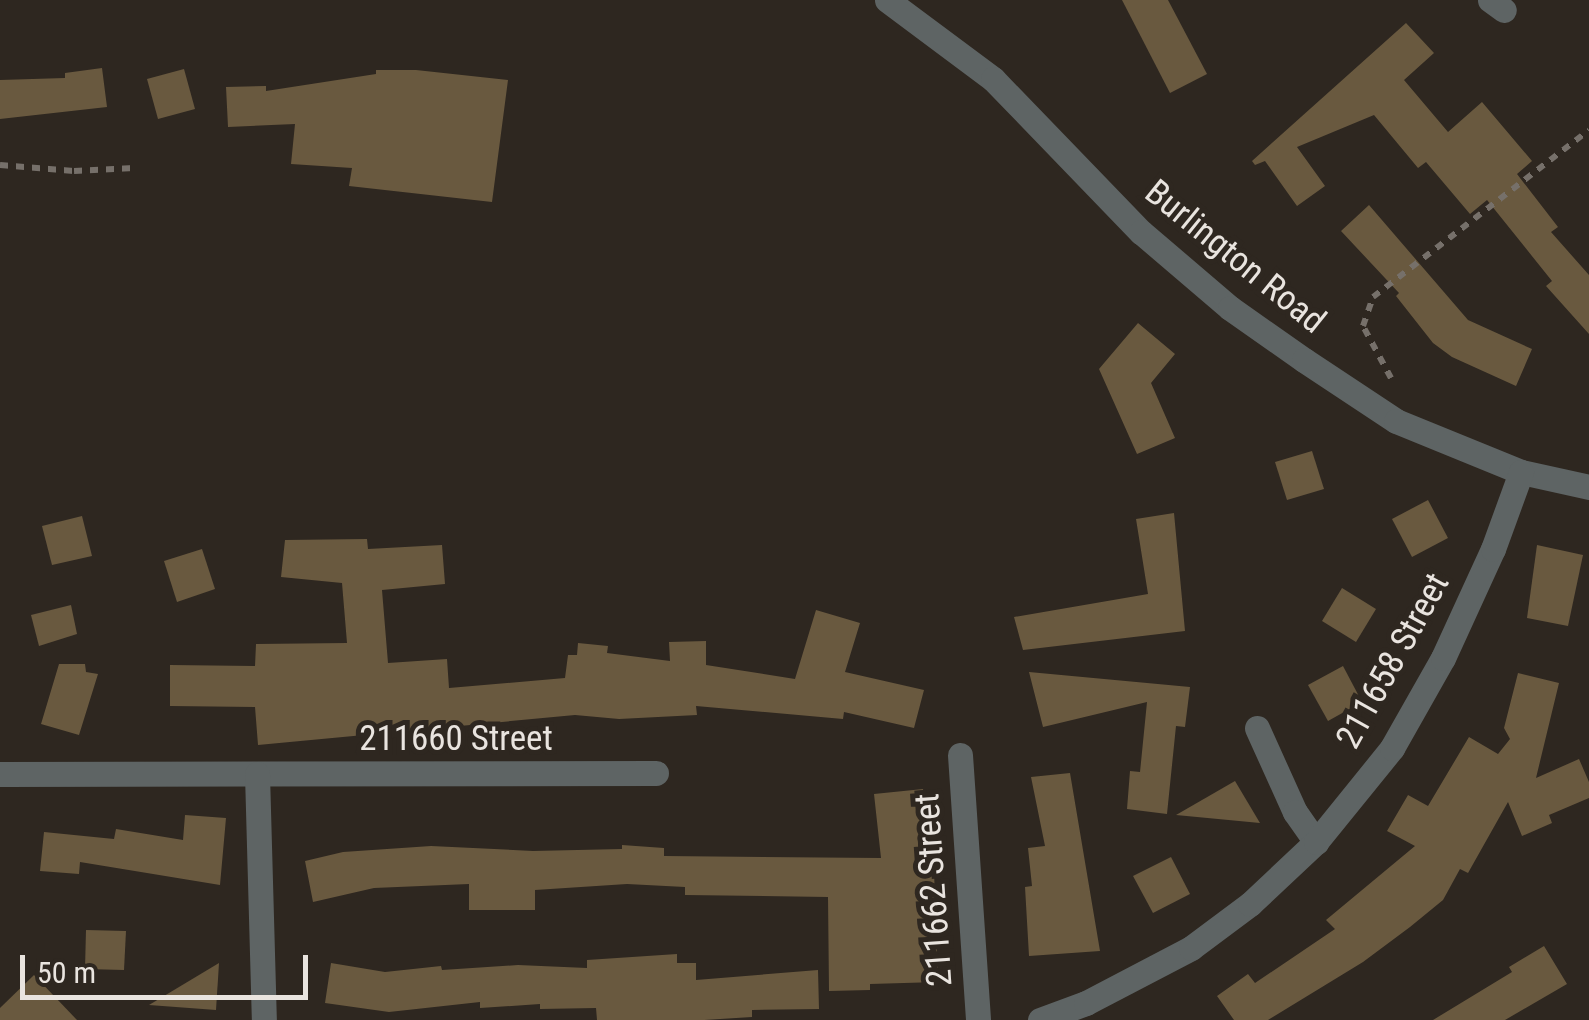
<!DOCTYPE html>
<html>
<head>
<meta charset="utf-8">
<style>
  body { margin:0 }
  #map { position:relative; width:1589px; height:1020px; overflow:hidden; background:#2e2720; font-family:"Roboto Condensed",sans-serif }
  div>[style] { position:absolute }
  .building>* { inset:0; background:#69593f }
  .path>* { height:6px; margin-top:-3px; transform-origin:0; background:repeating-linear-gradient(90deg,#76706a 0 8px,transparent 0 16px) }
  .minor>* { height:25px; margin:-12.5px; padding:0 12.5px; transform-origin:12.5px; border-radius:12.5px; background:#5e6464 }
  span { translate:-50% -50%; white-space:nowrap; text-align:center; line-height:1.15; -webkit-text-stroke:10px #2e2720; paint-order:stroke }
  .street-label { font-size:35px; color:#e9e4df }
  .scale { position:absolute; left:20px; top:955px; width:288px; height:45px; box-sizing:border-box; border:5px solid #e9e4df; border-top:0; padding-left:12px; font-size:30px; line-height:35px; white-space:nowrap; color:#e9e4df; -webkit-text-stroke:8px #2e2720; paint-order:stroke }
</style>
</head>
<body>
<div id="map">
  <div class="building">
    <i style="clip-path:polygon(1122px 0,1168px 0,1207px 74px,1170px 93px)"></i>
    <i style="clip-path:polygon(1406px 23px,1434px 53px,1404px 80px,1448px 132px,1482px 102px,1532px 161px,1517px 174px,1558px 227px,1551px 232px,1589px 275px,1589px 334px,1546px 286px,1552px 281px,1487px 200px,1470px 214px,1426px 162px,1418px 168px,1374px 115px,1297px 147px,1325px 186px,1297px 206px,1265px 161px,1255px 165px,1252px 161px)"></i>
    <i style="clip-path:polygon(102px 68px,107px 107px,0 119px,0 80px,65px 78px,65px 73px)"></i>
    <i style="clip-path:polygon(184px 69px,195px 109px,158px 119px,147px 79px)"></i>
    <i style="clip-path:polygon(376px 70px,416px 70px,508px 80px,492px 202px,349px 186px,352px 168px,291px 164px,295px 124px,228px 127px,226px 87px,266px 86px,266px 91px,376px 74px)"></i>
    <i style="clip-path:polygon(1369px 205px,1468px 320px,1532px 349px,1516px 386px,1452px 357px,1433px 343px,1396px 296px,1399px 293px,1341px 231px)"></i>
    <i style="clip-path:polygon(1138px 323px,1175px 354px,1151px 383px,1175px 438px,1137px 454px,1099px 369px)"></i>
    <i style="clip-path:polygon(1312px 451px,1324px 489px,1287px 500px,1275px 462px)"></i>
    <i style="clip-path:polygon(1428px 500px,1448px 538px,1412px 557px,1392px 519px)"></i>
    <i style="clip-path:polygon(1174px 513px,1185px 631px,1023px 650px,1014px 617px,1148px 594px,1136px 519px)"></i>
    <i style="clip-path:polygon(82px 516px,92px 556px,52px 565px,42px 526px)"></i>
    <i style="clip-path:polygon(367px 539px,368px 549px,442px 545px,445px 584px,382px 590px,388px 663px,447px 659px,449px 688px,565px 678px,568px 655px,577px 655px,578px 643px,608px 646px,607px 653px,670px 661px,669px 642px,706px 641px,706px 665px,795px 679px,816px 610px,860px 623px,845px 672px,924px 690px,914px 728px,844px 712px,843px 719px,696px 706px,697px 715px,619px 719px,575px 715px,258px 745px,255px 707px,170px 706px,170px 665px,255px 666px,256px 644px,347px 643px,342px 583px,281px 577px,285px 540px)"></i>
    <i style="clip-path:polygon(1537px 545px,1583px 555px,1568px 626px,1527px 618px)"></i>
    <i style="clip-path:polygon(202px 549px,215px 589px,177px 602px,164px 561px)"></i>
    <i style="clip-path:polygon(1342px 588px,1376px 609px,1356px 642px,1322px 621px)"></i>
    <i style="clip-path:polygon(71px 605px,77px 634px,39px 646px,31px 615px)"></i>
    <i style="clip-path:polygon(59px 664px,85px 664px,86px 672px,98px 674px,79px 735px,41px 724px)"></i>
    <i style="clip-path:polygon(1343px 666px,1362px 702px,1328px 721px,1308px 685px)"></i>
    <i style="clip-path:polygon(1029px 672px,1190px 687px,1185px 727px,1176px 726px,1167px 814px,1127px 809px,1130px 771px,1140px 772px,1147px 702px,1043px 727px)"></i>
    <i style="clip-path:polygon(1518px 673px,1559px 683px,1536px 778px,1579px 759px,1589px 782px,1589px 798px,1549px 815px,1552px 823px,1522px 836px,1508px 802px,1468px 873px,1460px 869px,1443px 900px,1410px 927px,1363px 962px,1268px 1020px,1234px 1020px,1217px 996px,1248px 974px,1255px 983px,1335px 929px,1326px 920px,1415px 846px,1387px 831px,1408px 795px,1428px 806px,1469px 737px,1498px 754px,1510px 739px,1504px 728px)"></i>
    <i style="clip-path:polygon(1070px 773px,1100px 951px,1029px 956px,1025px 887px,1032px 886px,1028px 848px,1045px 846px,1031px 777px)"></i>
    <i style="clip-path:polygon(1235px 781px,1260px 823px,1176px 815px)"></i>
    <i style="clip-path:polygon(923px 789px,934px 871px,938px 982px,870px 984px,870px 990px,829px 991px,828px 897px,685px 895px,685px 887px,627px 884px,535px 890px,535px 910px,469px 910px,469px 884px,374px 888px,313px 902px,305px 861px,343px 852px,431px 846px,533px 851px,622px 849px,622px 845px,664px 848px,664px 856px,881px 858px,874px 794px)"></i>
    <i style="clip-path:polygon(185px 815px,226px 818px,220px 885px,80px 862px,79px 874px,40px 871px,44px 832px,114px 839px,116px 829px,183px 840px)"></i>
    <i style="clip-path:polygon(1171px 857px,1190px 894px,1153px 913px,1133px 876px)"></i>
    <i style="clip-path:polygon(86px 930px,126px 931px,124px 970px,85px 969px)"></i>
    <i style="clip-path:polygon(1544px 946px,1567px 984px,1505px 1020px,1433px 1020px,1512px 972px,1509px 967px)"></i>
    <i style="clip-path:polygon(677px 954px,677px 963px,696px 963px,696px 980px,818px 970px,819px 1009px,752px 1010px,752px 1017px,704px 1020px,597px 1020px,596px 1008px,540px 1009px,540px 1004px,480px 1008px,480px 1002px,389px 1012px,325px 1003px,331px 963px,385px 972px,441px 966px,442px 970px,518px 965px,587px 968px,587px 960px)"></i>
    <i style="clip-path:polygon(219px 963px,216px 1010px,149px 1005px)"></i>
    <i style="clip-path:polygon(34px 975px,77px 1020px,0 1020px,0 1008px)"></i>
  </div>
  <div class="path">
    <i style="left:0;top:165px;width:74px;rotate:4.6deg"></i>
    <i style="left:74px;top:171px;width:60px;rotate:-2.9deg"></i>
    <i style="left:1391px;top:378px;width:59px;rotate:-118.3deg"></i>
    <i style="left:1363px;top:326px;width:31px;rotate:-71deg"></i>
    <i style="left:1373px;top:297px;width:273px;rotate:-37.7deg"></i>
  </div>
  <div class="minor">
    <i style="left:887px;top:0;width:132px;rotate:36.7deg"></i>
    <i style="left:993px;top:79px;width:213px;rotate:46deg"></i>
    <i style="left:1141px;top:232px;width:117px;rotate:40.5deg"></i>
    <i style="left:1230px;top:308px;width:90px;rotate:35.1deg"></i>
    <i style="left:1304px;top:360px;width:110px;rotate:33.5deg"></i>
    <i style="left:1396px;top:421px;width:135px;rotate:22.2deg"></i>
    <i style="left:1521px;top:472px;width:70px;rotate:12.4deg"></i>
    <i style="left:1490px;top:0;width:17px;rotate:36deg"></i>
    <i style="left:1257px;top:728px;width:92px;rotate:65.7deg"></i>
    <i style="left:1295px;top:812px;width:37px;rotate:55deg"></i>
    <i style="left:960px;top:755px;width:266px;rotate:86.1deg"></i>
    <i style="left:0;top:774px;width:656px;rotate:-0.09deg"></i>
    <i style="left:257px;top:774px;width:246px;rotate:88.4deg"></i>
    <i style="left:1040px;top:1020px;width:49px;rotate:-20.3deg"></i>
    <i style="left:1086px;top:1003px;width:119px;rotate:-27.6deg"></i>
    <i style="left:1191px;top:948px;width:74px;rotate:-36.7deg"></i>
    <i style="left:1250px;top:904px;width:91px;rotate:-43.2deg"></i>
    <i style="left:1316px;top:842px;width:121px;rotate:-51deg"></i>
    <i style="left:1392px;top:748px;width:103px;rotate:-60.5deg"></i>
    <i style="left:1443px;top:658px;width:120px;rotate:-65.4deg"></i>
    <i style="left:1493px;top:549px;width:82px;rotate:-70deg"></i>
  </div>
  <div class="street-label">
    <span style="left:1235px;top:257px;rotate:39deg">Burlington Road</span>
    <span style="left:1393px;top:661px;rotate:-61deg">211658 Street</span>
    <span style="left:456px;top:739px">211660 Street</span>
    <span style="left:934px;top:890px;rotate:-94deg">211662 Street</span>
  </div>
  <div class="scale">50 m</div>
</div>
</body>
</html>
